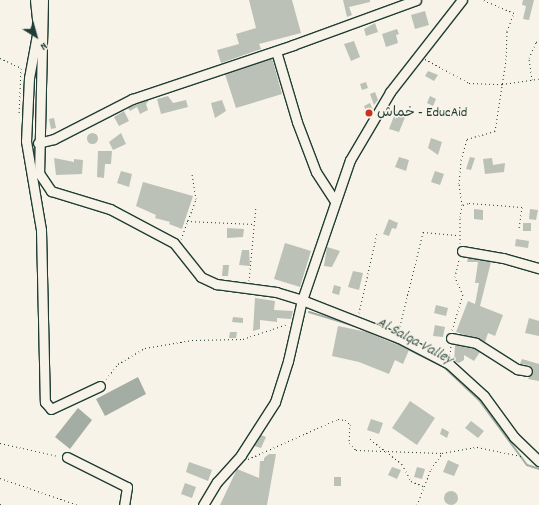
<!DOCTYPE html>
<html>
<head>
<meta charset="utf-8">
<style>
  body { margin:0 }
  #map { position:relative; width:539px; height:505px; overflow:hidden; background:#f7f3e8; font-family:Dekko,"Playpen Sans Arabic",sans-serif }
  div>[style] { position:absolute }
  .water>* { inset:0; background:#a4ada3 }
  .stream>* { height:2px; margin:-1px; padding:0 1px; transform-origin:1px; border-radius:1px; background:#a4ada3 }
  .building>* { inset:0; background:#bbc1b6 }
  .round { border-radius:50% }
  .path>* { height:1px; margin-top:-0.5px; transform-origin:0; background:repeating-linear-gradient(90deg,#1f3d34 0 1px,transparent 0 4px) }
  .roads { filter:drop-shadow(1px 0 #1f3d34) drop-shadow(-1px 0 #1f3d34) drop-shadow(0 1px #1f3d34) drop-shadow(0 -1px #1f3d34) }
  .minor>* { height:9px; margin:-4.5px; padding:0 4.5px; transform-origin:4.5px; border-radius:4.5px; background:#f7f3e8 }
  .dots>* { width:11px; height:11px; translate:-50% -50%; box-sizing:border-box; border:2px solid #f7f3e8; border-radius:50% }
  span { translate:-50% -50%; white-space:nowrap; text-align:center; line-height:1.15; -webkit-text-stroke:3px #f7f3e8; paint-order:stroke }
  .poi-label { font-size:14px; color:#1f3d34 }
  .left { translate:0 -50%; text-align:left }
  .water-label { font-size:15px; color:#405950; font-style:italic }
  .north { position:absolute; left:16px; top:16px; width:40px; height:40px; -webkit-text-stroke:3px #f7f3e8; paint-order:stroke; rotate:143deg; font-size:11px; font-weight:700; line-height:16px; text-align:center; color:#1f3d34 }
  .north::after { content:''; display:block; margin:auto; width:14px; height:18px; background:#1f3d34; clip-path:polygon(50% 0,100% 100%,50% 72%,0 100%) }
</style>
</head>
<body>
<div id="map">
  <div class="water">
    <i style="clip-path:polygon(138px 377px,146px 394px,105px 416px,96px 399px)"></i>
    <i style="clip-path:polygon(78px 408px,92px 420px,70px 449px,55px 437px)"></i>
  </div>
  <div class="stream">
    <i style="left:309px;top:312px;width:54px;rotate:17.1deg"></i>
    <i style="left:384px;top:337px;width:67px;rotate:26.6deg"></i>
    <i style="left:444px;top:367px;width:48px;rotate:43.3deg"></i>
    <i style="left:479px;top:400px;width:81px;rotate:53.6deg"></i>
    <i style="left:527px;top:465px;width:13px;rotate:18deg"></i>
  </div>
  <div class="building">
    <i style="clip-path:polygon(249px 0,292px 0,301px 33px,259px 44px,261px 49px,221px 63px,217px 50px,239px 44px,236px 34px,256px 28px)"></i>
    <i style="clip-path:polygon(343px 0,370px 0,370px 2px,349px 7px,352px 15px,347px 17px)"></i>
    <i style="clip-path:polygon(523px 0,534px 0,529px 20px,523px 19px,526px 6px,522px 5px)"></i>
    <i style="clip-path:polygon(425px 11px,429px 25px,415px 29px,411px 15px)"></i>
    <i style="clip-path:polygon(375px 23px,378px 32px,366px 36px,364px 29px)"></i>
    <i style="clip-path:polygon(397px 29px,399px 34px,396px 35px,398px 43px,386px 47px,382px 34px)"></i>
    <i style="clip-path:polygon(354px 41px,360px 57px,351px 61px,344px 44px)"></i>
    <i style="clip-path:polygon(272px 58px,282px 94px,236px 108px,225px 74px)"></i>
    <i style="clip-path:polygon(428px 71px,438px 75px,434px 81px,425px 76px)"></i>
    <i style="clip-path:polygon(366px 82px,368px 88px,362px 90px,360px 84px)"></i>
    <i style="clip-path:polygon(375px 92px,378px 100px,374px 105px,370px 94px)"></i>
    <i style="clip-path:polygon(168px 96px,173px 103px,186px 100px,188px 107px,161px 114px,157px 99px)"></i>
    <i style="clip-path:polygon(430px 96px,436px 99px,433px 106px,427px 103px)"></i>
    <i style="clip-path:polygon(150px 99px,146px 104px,148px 110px,140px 114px,137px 107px,130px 111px,128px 108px)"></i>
    <i style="clip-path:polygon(222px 100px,226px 111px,215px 118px,211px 103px)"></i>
    <i style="clip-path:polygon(370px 103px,373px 110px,368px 116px,364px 106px)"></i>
    <i style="clip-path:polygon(124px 111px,129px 121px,119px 126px,114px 117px)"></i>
    <i style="clip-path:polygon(396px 111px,406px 115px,399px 132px,389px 129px)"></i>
    <i style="clip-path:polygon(54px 118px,56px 128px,51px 129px,49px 119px)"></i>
    <i class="round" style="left:86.5px;top:132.5px;width:11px;height:11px"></i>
    <i style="clip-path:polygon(121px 133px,126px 144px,113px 150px,109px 142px)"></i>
    <i style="clip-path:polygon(431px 138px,442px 142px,438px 155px,428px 148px)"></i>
    <i style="clip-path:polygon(98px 151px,112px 151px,111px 164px,105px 164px,104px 178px,97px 177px)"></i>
    <i style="clip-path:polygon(399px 157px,409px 160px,406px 171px,395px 167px)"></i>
    <i style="clip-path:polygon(470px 157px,475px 158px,471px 170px,466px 169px)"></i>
    <i style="clip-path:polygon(54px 158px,74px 162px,74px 159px,83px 160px,82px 174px,56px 175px)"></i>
    <i style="clip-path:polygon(492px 158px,493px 165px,505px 163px,504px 172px,485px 174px,483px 159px)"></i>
    <i style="clip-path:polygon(121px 171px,132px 174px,129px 187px,117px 183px)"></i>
    <i style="clip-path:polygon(435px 171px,444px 174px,440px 185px,431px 182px)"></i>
    <i style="clip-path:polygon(143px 182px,193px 196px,182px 229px,169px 224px,170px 222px,155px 218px,156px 215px,136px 206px)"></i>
    <i style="clip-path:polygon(474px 209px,483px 210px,483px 220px,474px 219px)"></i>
    <i style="clip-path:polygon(530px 209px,538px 210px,536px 220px,529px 219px)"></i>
    <i style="clip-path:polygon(389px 219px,398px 223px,396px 229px,392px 228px,389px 236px,383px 234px)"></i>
    <i style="clip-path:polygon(523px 223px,531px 223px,531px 231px,523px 231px)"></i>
    <i style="clip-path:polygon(227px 228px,244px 229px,243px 237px,227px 238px)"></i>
    <i style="clip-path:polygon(516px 239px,529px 241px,528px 248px,515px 246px)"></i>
    <i style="clip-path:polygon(285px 243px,311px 251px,300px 287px,274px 279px)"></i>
    <i style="clip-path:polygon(327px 247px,340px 251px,332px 267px,324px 266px)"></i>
    <i style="clip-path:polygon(242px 250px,249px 250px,250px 266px,239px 265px)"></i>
    <i style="clip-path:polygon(468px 258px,491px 262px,480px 306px,503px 315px,495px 336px,488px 333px,485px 342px,456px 332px,468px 301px,475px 304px,479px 283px,475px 283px,478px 262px,467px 262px)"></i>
    <i style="clip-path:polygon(223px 265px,229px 265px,228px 276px,222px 276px)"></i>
    <i style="clip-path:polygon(353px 271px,363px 273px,359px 290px,348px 287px)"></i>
    <i style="clip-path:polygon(334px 285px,341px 287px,339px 295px,332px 293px)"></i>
    <i style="clip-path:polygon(255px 298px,275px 301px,274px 310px,293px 311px,291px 319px,277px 318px,277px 322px,260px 320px,260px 329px,253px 331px)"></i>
    <i style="clip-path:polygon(436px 305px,448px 308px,446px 316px,434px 313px)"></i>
    <i style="clip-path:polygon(233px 317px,243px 318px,243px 323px,232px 322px)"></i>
    <i style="clip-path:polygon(529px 318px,539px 321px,539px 336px,525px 333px)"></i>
    <i style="clip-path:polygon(435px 325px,445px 327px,443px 337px,433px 336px)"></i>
    <i style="clip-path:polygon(338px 326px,367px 332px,409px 350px,403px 364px,395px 360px,389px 374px,359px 362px,332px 356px)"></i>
    <i style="clip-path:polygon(230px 332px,237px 332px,236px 338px,229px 338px)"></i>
    <i style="clip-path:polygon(455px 345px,474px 349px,480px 352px,474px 361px,464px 355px,464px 360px,459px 363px,454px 361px)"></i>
    <i style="clip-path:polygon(522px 359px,539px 364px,539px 381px,528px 379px,533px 369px,529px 365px,520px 364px)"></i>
    <i style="clip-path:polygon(410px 401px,435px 418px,417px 445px,392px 428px)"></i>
    <i style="clip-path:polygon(371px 419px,383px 423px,379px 434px,367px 430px)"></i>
    <i style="clip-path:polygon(471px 421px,484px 431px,478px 438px,465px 428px)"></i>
    <i style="clip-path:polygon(442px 428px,449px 432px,447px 438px,440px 434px)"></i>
    <i style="clip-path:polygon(261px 435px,266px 437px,261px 448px,254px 446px)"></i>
    <i style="clip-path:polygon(269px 454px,276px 454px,267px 505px,220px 505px,237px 469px,259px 478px,260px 461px,264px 461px,264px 458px)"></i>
    <i style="clip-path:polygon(448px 460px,459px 465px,454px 476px,443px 472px)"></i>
    <i style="clip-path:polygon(189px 462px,212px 470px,208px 481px,186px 472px)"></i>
    <i style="clip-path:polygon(392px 467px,401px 470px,397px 479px,388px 475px)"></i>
    <i style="clip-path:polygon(417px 467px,425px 469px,422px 479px,414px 477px)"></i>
    <i style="clip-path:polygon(334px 477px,341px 477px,341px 486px,334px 486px)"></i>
    <i style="clip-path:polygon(185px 483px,196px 487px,192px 498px,181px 494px)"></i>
    <i class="round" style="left:444px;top:491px;width:14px;height:14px"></i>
  </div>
  <div class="path">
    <i style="left:0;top:58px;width:23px;rotate:25deg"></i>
    <i style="left:21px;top:68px;width:47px;rotate:92.4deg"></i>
    <i style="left:425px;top:59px;width:50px;rotate:28.6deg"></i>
    <i style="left:469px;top:83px;width:33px;rotate:2deg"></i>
    <i style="left:502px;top:84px;width:37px;rotate:-8deg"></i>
    <i style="left:532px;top:80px;width:22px;rotate:-98deg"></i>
    <i style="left:529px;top:58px;width:17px;rotate:-66deg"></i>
    <i style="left:536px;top:42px;width:3px;rotate:-18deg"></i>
    <i style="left:463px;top:205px;width:6px;rotate:-18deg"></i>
    <i style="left:469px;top:203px;width:53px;rotate:4.3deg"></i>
    <i style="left:522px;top:207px;width:22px;rotate:98deg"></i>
    <i style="left:187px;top:221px;width:67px;rotate:2.6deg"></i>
    <i style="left:181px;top:239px;width:43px;rotate:-69.4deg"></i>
    <i style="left:196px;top:199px;width:25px;rotate:-99deg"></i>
    <i style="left:460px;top:243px;width:26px;rotate:-90deg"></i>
    <i style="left:460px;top:217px;width:12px;rotate:-81deg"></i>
    <i style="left:462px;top:205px;width:21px;rotate:-98deg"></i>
    <i style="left:459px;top:184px;width:24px;rotate:-85deg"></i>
    <i style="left:461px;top:160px;width:22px;rotate:-74deg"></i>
    <i style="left:467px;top:139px;width:29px;rotate:-16deg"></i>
    <i style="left:495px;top:131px;width:72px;rotate:-81.2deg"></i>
    <i style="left:506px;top:60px;width:29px;rotate:-88deg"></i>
    <i style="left:507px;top:31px;width:19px;rotate:-69deg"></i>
    <i style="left:514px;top:13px;width:34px;rotate:-157deg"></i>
    <i style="left:249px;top:281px;width:75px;rotate:-84.7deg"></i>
    <i style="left:359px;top:313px;width:82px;rotate:-77.3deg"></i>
    <i style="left:399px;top:330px;width:101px;rotate:-76.2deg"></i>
    <i style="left:423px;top:232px;width:36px;rotate:5deg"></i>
    <i style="left:452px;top:330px;width:37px;rotate:-73deg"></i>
    <i style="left:463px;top:295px;width:20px;rotate:-114deg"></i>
    <i style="left:455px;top:277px;width:18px;rotate:-77deg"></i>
    <i style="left:450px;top:355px;width:9px;rotate:-84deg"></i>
    <i style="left:106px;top:379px;width:19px;rotate:-51deg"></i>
    <i style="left:118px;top:364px;width:31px;rotate:-31deg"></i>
    <i style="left:145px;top:348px;width:48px;rotate:-9.7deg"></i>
    <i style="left:192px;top:340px;width:51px;rotate:-1.1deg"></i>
    <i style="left:243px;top:339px;width:46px;rotate:-18.8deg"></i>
    <i style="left:370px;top:439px;width:41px;rotate:38deg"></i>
    <i style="left:402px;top:464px;width:19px;rotate:62deg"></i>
    <i style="left:411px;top:481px;width:13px;rotate:23deg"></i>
    <i style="left:0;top:443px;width:59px;rotate:12.6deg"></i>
    <i style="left:248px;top:459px;width:98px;rotate:-24deg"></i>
    <i style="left:338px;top:419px;width:7px;rotate:8deg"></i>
    <i style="left:345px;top:420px;width:6px;rotate:39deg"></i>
    <i style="left:350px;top:424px;width:19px;rotate:93deg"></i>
    <i style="left:349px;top:443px;width:10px;rotate:45deg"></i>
    <i style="left:356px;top:450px;width:86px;rotate:2deg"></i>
    <i style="left:0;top:478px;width:83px;rotate:19.1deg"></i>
    <i style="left:0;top:504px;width:2px;rotate:27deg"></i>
    <i style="left:417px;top:505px;width:39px;rotate:-69deg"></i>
    <i style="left:431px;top:469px;width:19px;rotate:-55deg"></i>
    <i style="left:442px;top:453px;width:36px;rotate:-10deg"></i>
    <i style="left:477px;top:447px;width:45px;rotate:11.6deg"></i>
  </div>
  <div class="roads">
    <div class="minor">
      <i style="left:35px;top:0;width:29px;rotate:84deg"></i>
      <i style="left:38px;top:29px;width:50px;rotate:100.4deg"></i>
      <i style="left:29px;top:78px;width:63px;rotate:92.7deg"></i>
      <i style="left:26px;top:141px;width:90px;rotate:80.4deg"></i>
      <i style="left:41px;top:230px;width:172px;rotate:88.7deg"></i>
      <i style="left:45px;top:402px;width:9px;rotate:49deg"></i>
      <i style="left:51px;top:409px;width:54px;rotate:-25.1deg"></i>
      <i style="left:43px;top:0;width:173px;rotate:91.3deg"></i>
      <i style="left:39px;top:173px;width:22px;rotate:56deg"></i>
      <i style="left:51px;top:191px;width:62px;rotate:17deg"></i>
      <i style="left:110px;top:209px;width:72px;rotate:28deg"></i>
      <i style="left:174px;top:243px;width:43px;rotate:51.5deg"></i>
      <i style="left:201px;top:277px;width:17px;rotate:25deg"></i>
      <i style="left:216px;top:284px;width:61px;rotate:7.6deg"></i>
      <i style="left:276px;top:292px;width:27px;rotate:17deg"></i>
      <i style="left:302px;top:300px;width:104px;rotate:21.4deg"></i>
      <i style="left:399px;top:338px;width:56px;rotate:27.5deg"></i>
      <i style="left:449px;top:364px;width:47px;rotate:42.4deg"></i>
      <i style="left:484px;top:396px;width:51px;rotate:53.8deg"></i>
      <i style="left:514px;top:437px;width:35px;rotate:44deg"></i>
      <i style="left:276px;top:51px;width:74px;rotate:73.5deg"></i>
      <i style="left:297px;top:122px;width:53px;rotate:69.2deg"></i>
      <i style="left:316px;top:172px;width:35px;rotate:57deg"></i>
      <i style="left:38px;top:143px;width:16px;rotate:-14deg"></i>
      <i style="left:54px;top:139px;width:88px;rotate:-27.1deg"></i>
      <i style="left:132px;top:99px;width:170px;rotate:-18.5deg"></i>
      <i style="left:293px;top:45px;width:131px;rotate:-20.1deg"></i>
      <i style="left:462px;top:251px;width:42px;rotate:9.7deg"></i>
      <i style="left:503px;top:258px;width:37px;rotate:16deg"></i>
      <i style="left:451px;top:338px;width:25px;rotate:11deg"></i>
      <i style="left:476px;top:343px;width:49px;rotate:32.4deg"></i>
      <i style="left:517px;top:369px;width:10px;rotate:11deg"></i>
      <i style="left:67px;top:457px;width:67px;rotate:26.6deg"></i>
      <i style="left:127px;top:487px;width:18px;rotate:99deg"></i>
      <i style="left:203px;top:505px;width:27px;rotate:-59deg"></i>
      <i style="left:217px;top:482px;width:36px;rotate:-48deg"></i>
      <i style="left:241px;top:455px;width:63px;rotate:-57.3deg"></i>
      <i style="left:275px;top:402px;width:43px;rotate:-72.4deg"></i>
      <i style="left:288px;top:361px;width:63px;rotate:-77.1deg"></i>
      <i style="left:302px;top:300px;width:148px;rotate:-71.1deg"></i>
      <i style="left:350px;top:160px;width:79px;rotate:-59.5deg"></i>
      <i style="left:390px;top:92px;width:117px;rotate:-52deg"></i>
    </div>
  </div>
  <div class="dots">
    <i style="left:369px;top:113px;background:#c8321e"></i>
  </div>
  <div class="poi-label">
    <span class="left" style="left:377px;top:113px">خماش - EducAid</span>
  </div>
  <div class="water-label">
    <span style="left:414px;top:342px;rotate:28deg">Al Salqa Valley</span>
  </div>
  <div class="north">N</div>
</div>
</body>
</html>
